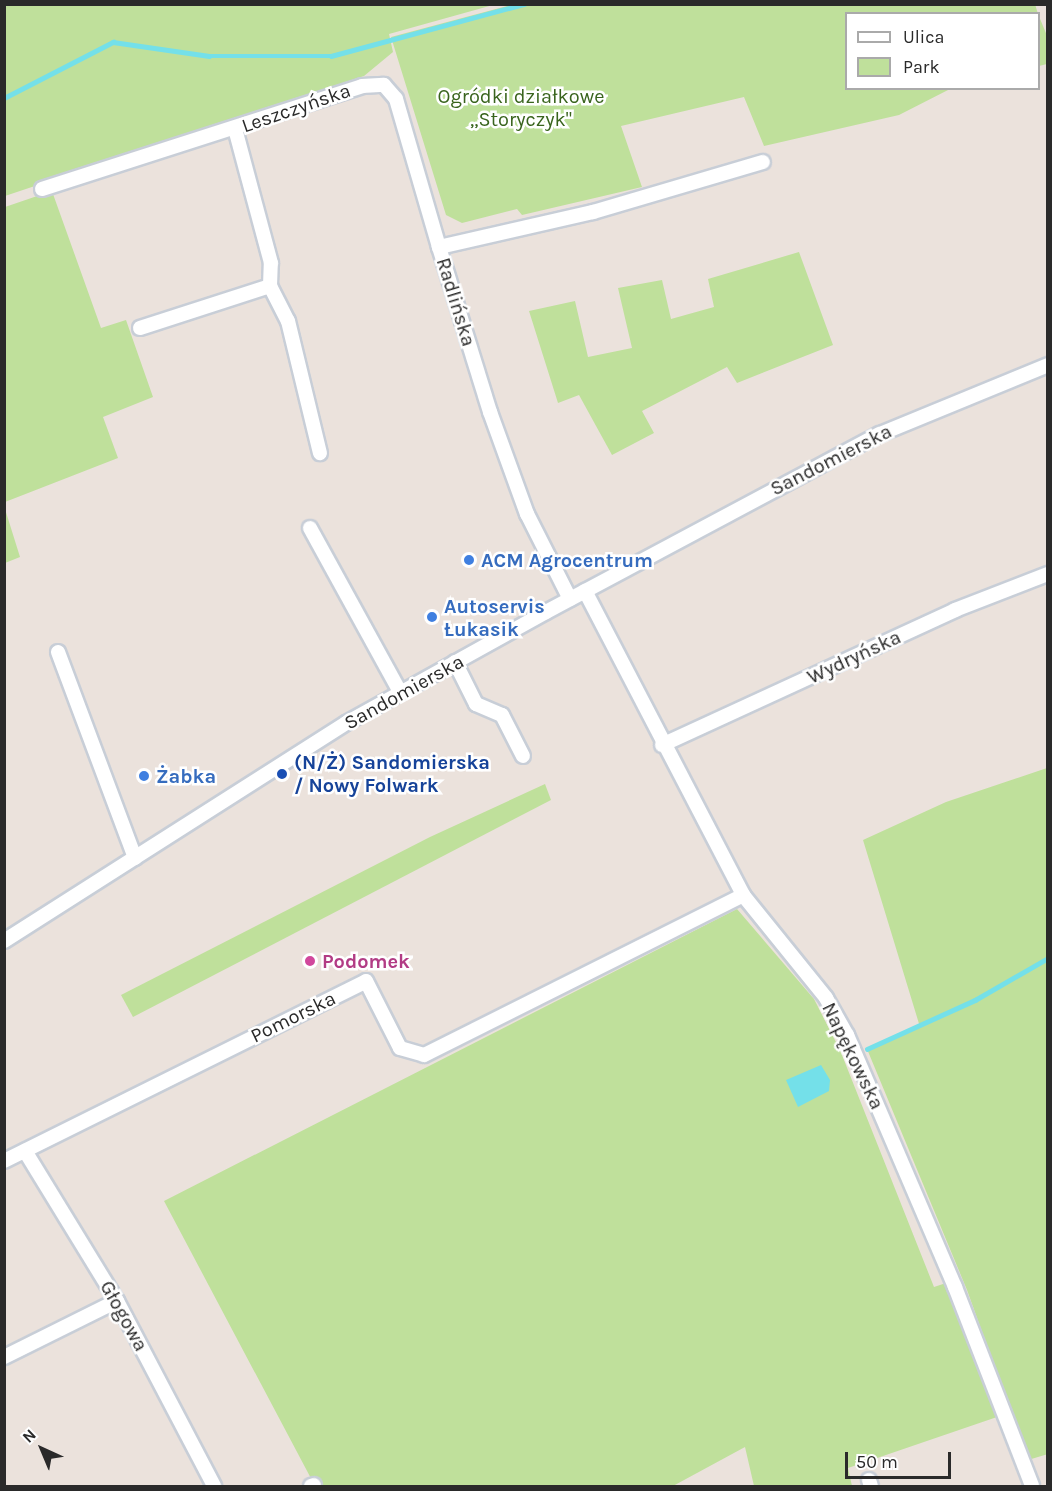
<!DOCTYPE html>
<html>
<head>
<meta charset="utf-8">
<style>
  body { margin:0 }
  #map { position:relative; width:1052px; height:1491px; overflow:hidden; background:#ebe2dc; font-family:Karla,sans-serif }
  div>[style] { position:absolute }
  .green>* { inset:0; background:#bfe09b }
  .water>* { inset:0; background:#74e0e9 }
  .stream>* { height:4.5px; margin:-2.25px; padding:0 2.25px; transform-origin:2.25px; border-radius:2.25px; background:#74e0e9 }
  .roads { filter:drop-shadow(2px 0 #c8ced7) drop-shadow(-2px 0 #c8ced7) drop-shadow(0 2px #c8ced7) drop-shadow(0 -2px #c8ced7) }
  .minor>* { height:14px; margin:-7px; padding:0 7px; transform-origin:7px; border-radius:7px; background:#fff }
  .dots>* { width:16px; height:16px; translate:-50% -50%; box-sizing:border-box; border:3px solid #fff; border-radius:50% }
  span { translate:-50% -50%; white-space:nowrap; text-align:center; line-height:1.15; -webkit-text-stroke:5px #fff; paint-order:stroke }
  .park-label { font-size:20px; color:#39641d }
  .street-label { font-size:20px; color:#2a2a2a }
  .shop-label { font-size:20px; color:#366cbe; font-weight:700 }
  .left { translate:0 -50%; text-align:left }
  .transit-label { font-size:20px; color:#164399; font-weight:700 }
  .hotel-label { font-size:20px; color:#b23c85; font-weight:700 }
  .frame { position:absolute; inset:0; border:6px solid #2a2a2a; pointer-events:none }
  .legend { position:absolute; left:845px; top:12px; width:195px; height:78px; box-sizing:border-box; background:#fff; border:2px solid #aaa; margin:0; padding:8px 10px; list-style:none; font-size:18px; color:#2a2a2a }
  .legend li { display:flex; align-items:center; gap:12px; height:30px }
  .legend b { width:30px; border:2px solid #aaa }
  .north { position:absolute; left:12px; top:1419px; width:60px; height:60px; -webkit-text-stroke:4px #fff; paint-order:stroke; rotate:316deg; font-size:16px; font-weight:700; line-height:24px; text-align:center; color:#2a2a2a }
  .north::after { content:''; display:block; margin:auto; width:21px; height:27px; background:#2a2a2a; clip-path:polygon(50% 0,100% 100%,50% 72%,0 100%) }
  .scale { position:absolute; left:845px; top:1452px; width:106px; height:27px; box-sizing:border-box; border:3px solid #2a2a2a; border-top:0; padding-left:8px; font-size:18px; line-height:21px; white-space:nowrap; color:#2a2a2a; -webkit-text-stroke:4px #fff; paint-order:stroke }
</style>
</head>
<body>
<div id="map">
  <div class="green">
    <i style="clip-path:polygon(515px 4px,1035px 4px,1038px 14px,846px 14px,846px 88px,950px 89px,899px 115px,764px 146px,744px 97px,621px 126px,642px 187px,522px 215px,517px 209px,462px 223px,446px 215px,391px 37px)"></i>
    <i style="clip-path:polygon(5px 5px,493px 5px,389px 34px,393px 52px,364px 76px,5px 196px)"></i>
    <i style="clip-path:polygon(1038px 14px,1048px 38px,1047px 64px,1039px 66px)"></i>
    <i style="clip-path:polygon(46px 193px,45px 197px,53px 194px,101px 328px,126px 320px,153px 397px,103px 417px,118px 458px,5px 502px,5px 207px)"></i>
    <i style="clip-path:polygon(799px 252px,833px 345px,737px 383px,727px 367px,642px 411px,654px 433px,612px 455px,579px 395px,558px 403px,529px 311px,575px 301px,588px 357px,632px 348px,618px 288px,662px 280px,671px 319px,714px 307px,708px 279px)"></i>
    <i style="clip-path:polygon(5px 509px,20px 557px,5px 563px,4px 563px)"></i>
    <i style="clip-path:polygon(1047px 768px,1048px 1454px,1028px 1460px,967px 1290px,867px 1049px,920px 1027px,863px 840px,946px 802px)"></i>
    <i style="clip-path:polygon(545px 784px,551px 800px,133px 1017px,121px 995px,430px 837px)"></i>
    <i style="clip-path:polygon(737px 909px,814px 999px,840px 1050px,934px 1287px,946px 1283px,997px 1417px,848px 1468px,852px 1486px,754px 1486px,745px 1447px,673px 1486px,315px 1486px,164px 1201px)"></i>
  </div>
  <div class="water">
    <i style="clip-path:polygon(821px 1065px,830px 1080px,829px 1091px,798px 1107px,786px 1080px)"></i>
  </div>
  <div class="stream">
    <i style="left:4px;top:98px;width:123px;rotate:-27.2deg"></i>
    <i style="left:113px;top:42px;width:97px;rotate:8.3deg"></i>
    <i style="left:209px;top:56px;width:122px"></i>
    <i style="left:331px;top:56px;width:200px;rotate:-15.1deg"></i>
    <i style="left:867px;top:1049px;width:119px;rotate:-24.4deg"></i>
    <i style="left:975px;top:1000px;width:84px;rotate:-29.9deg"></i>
  </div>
  <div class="roads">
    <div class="minor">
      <i style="left:42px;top:189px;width:336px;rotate:-17.8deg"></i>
      <i style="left:362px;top:86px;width:22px;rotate:-3deg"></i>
      <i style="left:384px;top:85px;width:18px;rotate:49deg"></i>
      <i style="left:396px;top:99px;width:154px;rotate:73.8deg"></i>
      <i style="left:270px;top:286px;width:39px;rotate:63deg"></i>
      <i style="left:288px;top:321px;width:136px;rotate:76.4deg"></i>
      <i style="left:140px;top:328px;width:137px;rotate:-17.9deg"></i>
      <i style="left:270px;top:286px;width:23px;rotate:-88deg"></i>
      <i style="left:271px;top:263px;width:139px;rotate:-105deg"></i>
      <i style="left:310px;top:528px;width:187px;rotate:61.2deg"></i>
      <i style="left:585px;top:591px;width:343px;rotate:62.5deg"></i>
      <i style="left:743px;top:895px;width:132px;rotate:51.1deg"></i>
      <i style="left:826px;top:998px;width:43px;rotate:60.4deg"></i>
      <i style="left:847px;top:1035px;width:274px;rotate:66.8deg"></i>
      <i style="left:955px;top:1287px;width:213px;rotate:68.8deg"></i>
      <i style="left:570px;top:599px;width:95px;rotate:-116.8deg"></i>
      <i style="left:527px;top:514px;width:109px;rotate:-109.9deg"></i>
      <i style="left:490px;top:412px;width:173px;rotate:-107.2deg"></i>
      <i style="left:439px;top:247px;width:158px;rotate:-12.8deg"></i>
      <i style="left:593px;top:212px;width:177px;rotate:-16.4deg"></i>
      <i style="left:58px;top:652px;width:220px;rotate:69.5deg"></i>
      <i style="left:455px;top:662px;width:47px;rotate:63.4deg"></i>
      <i style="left:476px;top:704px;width:28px;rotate:23deg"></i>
      <i style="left:502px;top:715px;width:46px;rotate:62.9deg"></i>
      <i style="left:662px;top:745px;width:323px;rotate:-24.7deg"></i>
      <i style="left:955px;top:610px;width:100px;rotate:-21.2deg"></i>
      <i style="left:4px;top:941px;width:406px;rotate:-32.5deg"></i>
      <i style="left:346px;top:723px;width:229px;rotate:-29deg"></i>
      <i style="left:546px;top:612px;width:378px;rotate:-28.1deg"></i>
      <i style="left:880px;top:434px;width:182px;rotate:-22.3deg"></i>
      <i style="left:25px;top:1151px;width:176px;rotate:58.5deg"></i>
      <i style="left:117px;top:1301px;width:209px;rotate:62.3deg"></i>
      <i style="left:4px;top:1161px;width:404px;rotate:-26.4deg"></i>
      <i style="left:366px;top:981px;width:75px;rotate:63.1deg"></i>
      <i style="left:400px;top:1048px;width:25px;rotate:16deg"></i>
      <i style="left:424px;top:1055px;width:357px;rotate:-26.6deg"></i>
      <i style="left:4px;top:1357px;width:126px;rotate:-26.4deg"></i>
      <i style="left:869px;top:1480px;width:6px;rotate:72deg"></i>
      <i style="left:311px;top:1486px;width:3px;rotate:-18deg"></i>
    </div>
  </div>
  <div class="dots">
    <i style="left:469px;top:560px;background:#3f7fe0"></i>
    <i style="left:432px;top:617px;background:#3f7fe0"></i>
    <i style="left:282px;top:774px;background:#1a4fb4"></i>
    <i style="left:144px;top:776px;background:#3f7fe0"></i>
    <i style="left:310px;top:961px;background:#d1479c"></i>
  </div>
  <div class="park-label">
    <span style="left:521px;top:108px">Ogródki działkowe<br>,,Storyczyk"</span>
  </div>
  <div class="street-label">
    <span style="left:296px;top:108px;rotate:-19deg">Leszczyńska</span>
    <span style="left:456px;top:302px;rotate:73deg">Radlińska</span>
    <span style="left:831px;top:460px;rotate:-27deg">Sandomierska</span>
    <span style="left:854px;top:657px;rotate:-25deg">Wydryńska</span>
    <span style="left:404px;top:692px;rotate:-29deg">Sandomierska</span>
    <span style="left:293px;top:1017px;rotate:-26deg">Pomorska</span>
    <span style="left:853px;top:1056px;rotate:64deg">Napękowska</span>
    <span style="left:124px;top:1316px;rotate:61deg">Głogowa</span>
  </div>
  <div class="shop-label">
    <span class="left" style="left:481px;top:560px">ACM Agrocentrum</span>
    <span class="left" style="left:444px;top:618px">Autoservis<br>Łukasik</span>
    <span class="left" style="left:156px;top:776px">Żabka</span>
  </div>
  <div class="transit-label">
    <span class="left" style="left:294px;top:774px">(N/Ż) Sandomierska<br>/ Nowy Folwark</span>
  </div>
  <div class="hotel-label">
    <span class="left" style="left:322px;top:961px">Podomek</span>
  </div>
  <div class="frame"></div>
  <ul class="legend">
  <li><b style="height:8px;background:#fff"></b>Ulica</li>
  <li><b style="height:16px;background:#bfe09b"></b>Park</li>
  </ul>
  <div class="north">N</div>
  <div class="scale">50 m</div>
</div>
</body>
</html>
